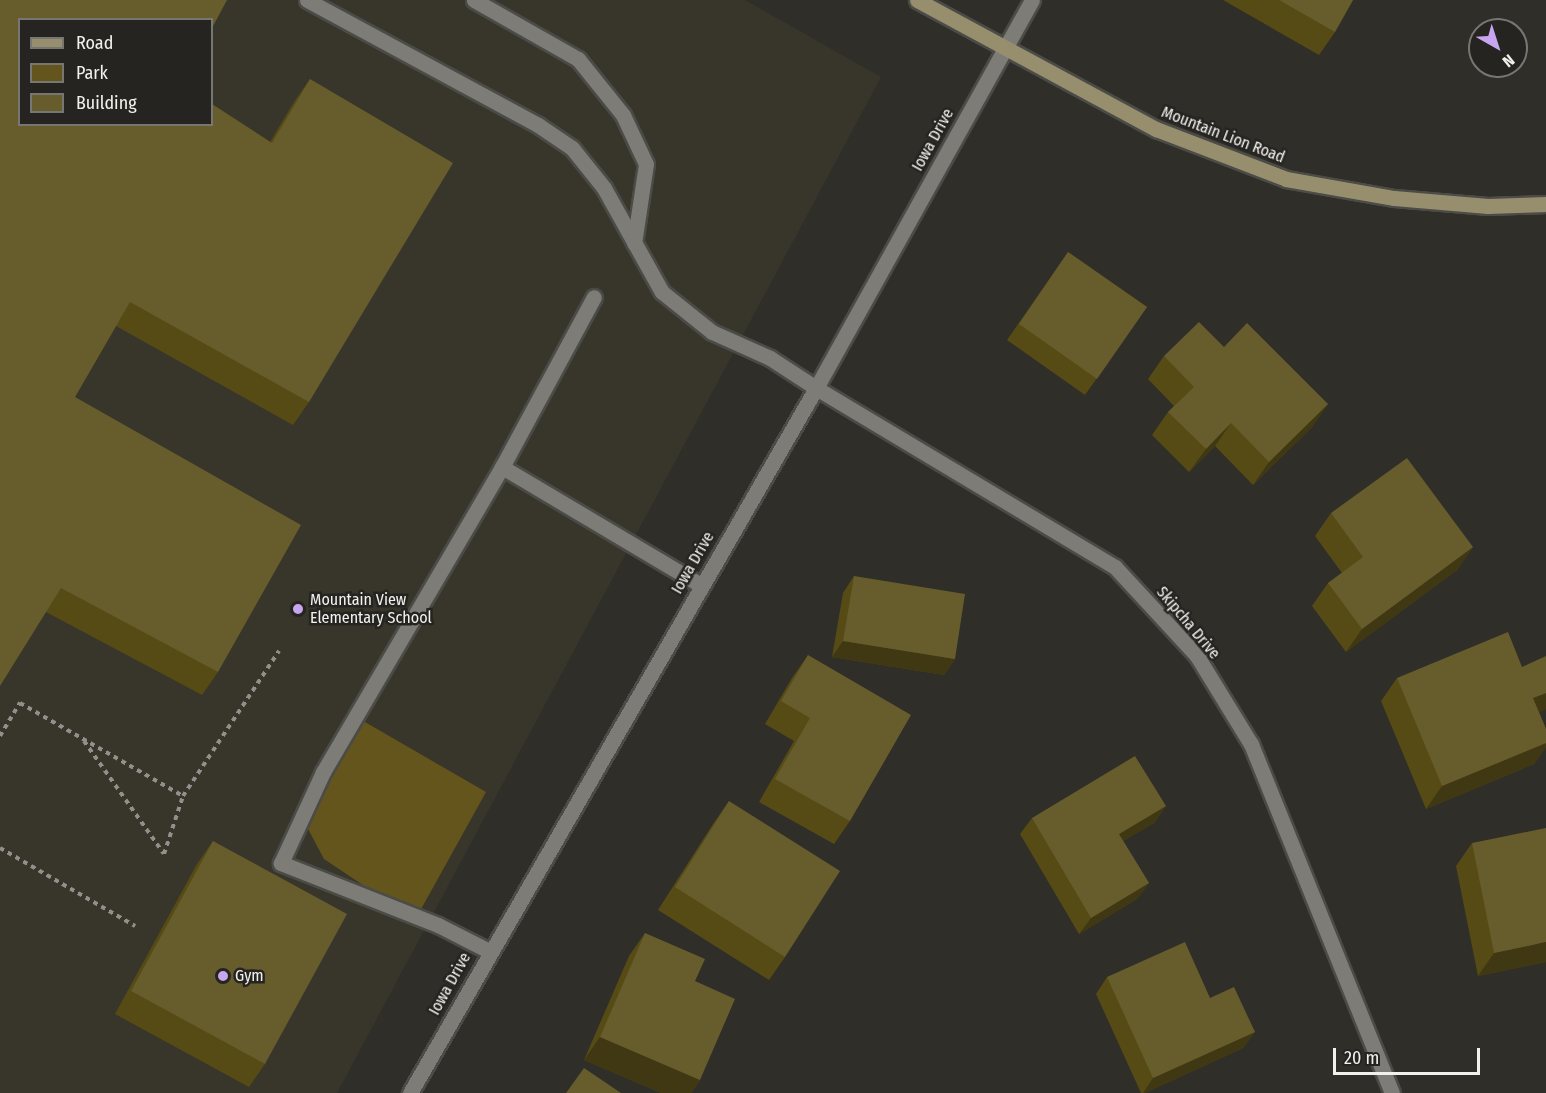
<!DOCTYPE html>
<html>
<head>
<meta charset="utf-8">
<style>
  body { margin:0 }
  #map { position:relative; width:1546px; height:1093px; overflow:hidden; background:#2f2e29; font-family:"Fira Sans Condensed",sans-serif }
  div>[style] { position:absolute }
  .built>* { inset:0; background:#38362b }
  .green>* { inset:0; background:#63551c }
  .path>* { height:4px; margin-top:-2px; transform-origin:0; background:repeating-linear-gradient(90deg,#91908c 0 4.5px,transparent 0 9px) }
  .roads { filter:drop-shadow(2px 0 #4b4b47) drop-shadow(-2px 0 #4b4b47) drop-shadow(0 2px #4b4b47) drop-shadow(0 -2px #4b4b47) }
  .lane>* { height:15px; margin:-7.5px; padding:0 7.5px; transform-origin:7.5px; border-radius:7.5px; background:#7e7c77 }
  .street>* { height:15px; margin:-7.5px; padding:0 7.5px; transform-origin:7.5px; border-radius:7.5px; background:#7e7c77 }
  .secondary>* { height:15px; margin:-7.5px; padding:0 7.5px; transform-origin:7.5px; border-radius:7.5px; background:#978e6d }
  .wall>* { inset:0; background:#564b15 }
  .shaded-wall>* { inset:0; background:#3f3813 }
  .building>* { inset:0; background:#665c2c }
  .dots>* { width:16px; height:16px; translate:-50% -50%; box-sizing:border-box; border:3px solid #262420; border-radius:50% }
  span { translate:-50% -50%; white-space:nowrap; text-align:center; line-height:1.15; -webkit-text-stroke:5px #262420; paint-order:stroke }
  .street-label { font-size:16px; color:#f1f1ed }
  .poi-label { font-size:16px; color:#f1f1ed }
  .left { translate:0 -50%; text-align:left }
  .legend { position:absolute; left:18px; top:18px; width:195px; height:108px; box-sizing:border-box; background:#262420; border:2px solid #777672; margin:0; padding:8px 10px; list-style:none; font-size:18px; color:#f1f1ed }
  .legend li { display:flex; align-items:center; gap:12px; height:30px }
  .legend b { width:30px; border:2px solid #777672 }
  .north { position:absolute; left:1468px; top:18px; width:60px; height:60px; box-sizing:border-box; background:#262420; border:2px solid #777672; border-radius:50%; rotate:141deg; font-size:16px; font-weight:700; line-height:24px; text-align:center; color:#f1f1ed }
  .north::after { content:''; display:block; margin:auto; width:21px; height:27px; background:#c8a6ef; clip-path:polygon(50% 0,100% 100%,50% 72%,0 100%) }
  .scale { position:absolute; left:1333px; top:1048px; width:147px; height:27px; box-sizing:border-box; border:3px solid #f1f1ed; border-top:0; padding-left:8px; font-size:18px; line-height:21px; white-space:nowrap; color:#f1f1ed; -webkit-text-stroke:4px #262420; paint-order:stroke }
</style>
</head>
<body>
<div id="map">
  <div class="built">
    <i style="clip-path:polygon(evenodd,0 0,745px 0,881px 77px,337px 1093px,0 1093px,0 0,20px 20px,212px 20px,212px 124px,20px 124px,20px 20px)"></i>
  </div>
  <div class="green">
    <i style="clip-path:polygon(358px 718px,486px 792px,415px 920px,324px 859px,306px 825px)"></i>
  </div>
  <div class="path">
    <i style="left:0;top:736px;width:39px;rotate:-59deg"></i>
    <i style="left:20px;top:703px;width:188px;rotate:29.7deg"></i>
    <i style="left:84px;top:741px;width:138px;rotate:54.7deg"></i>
    <i style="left:0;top:848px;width:156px;rotate:30deg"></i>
    <i style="left:164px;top:854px;width:61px;rotate:-71.9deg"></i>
    <i style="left:183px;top:796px;width:174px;rotate:-56.5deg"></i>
  </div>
  <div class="roads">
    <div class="lane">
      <i style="left:307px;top:0;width:263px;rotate:28.4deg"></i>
      <i style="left:538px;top:125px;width:41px;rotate:34.1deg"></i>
      <i style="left:572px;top:148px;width:51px;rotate:51.3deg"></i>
      <i style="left:604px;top:188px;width:119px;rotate:60.9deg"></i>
      <i style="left:662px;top:292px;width:64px;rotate:38.7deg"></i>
      <i style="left:712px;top:332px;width:64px;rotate:24.1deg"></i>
      <i style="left:770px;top:358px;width:55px;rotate:33.1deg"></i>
      <i style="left:474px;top:0;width:120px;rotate:29.6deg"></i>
      <i style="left:578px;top:59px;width:72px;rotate:51.2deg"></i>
      <i style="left:623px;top:115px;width:54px;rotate:64.9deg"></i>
      <i style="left:646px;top:164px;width:80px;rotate:98.6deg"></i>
      <i style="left:502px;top:467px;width:231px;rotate:30.7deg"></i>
      <i style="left:489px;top:951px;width:57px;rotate:-153deg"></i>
      <i style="left:438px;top:925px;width:169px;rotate:-158.5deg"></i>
      <i style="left:281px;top:863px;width:100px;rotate:-65.2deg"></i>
      <i style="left:323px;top:772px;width:354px;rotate:-59.6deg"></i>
      <i style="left:502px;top:467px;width:193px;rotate:-61.6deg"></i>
    </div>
    <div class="street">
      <i style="left:816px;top:388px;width:348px;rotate:30.9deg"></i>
      <i style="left:1115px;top:567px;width:121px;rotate:47.3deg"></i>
      <i style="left:1197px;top:656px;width:103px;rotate:58.5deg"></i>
      <i style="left:1251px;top:744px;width:376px;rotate:68deg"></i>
      <i style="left:410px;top:1093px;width:814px;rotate:-60.06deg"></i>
      <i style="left:816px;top:388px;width:444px;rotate:-60.9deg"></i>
    </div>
    <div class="secondary">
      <i style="left:917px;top:0;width:272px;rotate:28.4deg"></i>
      <i style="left:1156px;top:129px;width:139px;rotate:21deg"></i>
      <i style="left:1286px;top:179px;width:110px;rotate:10deg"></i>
      <i style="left:1394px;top:198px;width:94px;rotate:4.9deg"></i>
      <i style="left:1488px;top:206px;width:58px;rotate:-2deg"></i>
    </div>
  </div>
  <div class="wall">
    <i style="clip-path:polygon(1223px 0,1353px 0,1335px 32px,1319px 55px)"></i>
    <i style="clip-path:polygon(20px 20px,270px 142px,294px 102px,310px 79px,309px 402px,293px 425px,116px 326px,75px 397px,218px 672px,202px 695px,46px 612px)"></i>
    <i style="clip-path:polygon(1068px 252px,1147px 307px,1085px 395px,1007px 340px)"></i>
    <i style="clip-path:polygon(1224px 347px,1328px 404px,1312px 427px,1253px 485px,1215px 446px,1189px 472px,1152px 435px,1168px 412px,1174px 406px,1148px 379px,1164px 356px)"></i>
    <i style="clip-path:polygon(1331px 513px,1473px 547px,1457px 570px,1346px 652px,1312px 606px,1328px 583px,1342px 573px,1315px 536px)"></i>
    <i style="clip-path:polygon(854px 576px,955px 659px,944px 675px,832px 657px,843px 593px)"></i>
    <i style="clip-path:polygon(808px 655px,850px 821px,834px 844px,759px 802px,794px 741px,765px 724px,792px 678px)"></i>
    <i style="clip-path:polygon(1397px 678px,1546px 693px,1546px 709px,1539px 712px,1546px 729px,1546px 747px,1534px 764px,1426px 809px,1381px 701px)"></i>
    <i style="clip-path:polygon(729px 801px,785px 957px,769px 980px,658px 910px,713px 824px)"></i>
    <i style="clip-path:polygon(1166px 806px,1154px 823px,1123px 841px,1149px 883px,1137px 899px,1079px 934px,1020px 834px,1032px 818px)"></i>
    <i style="clip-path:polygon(213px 841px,265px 1064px,249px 1087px,115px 1014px,197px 864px)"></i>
    <i style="clip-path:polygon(1472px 843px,1546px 962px,1478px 976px,1456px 866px)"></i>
    <i style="clip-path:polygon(645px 933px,695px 981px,700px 1080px,691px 1093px,661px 1093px,584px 1060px,629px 956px)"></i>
    <i style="clip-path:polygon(1107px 977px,1210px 998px,1255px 1032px,1243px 1048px,1145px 1093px,1141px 1093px,1096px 994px)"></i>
  </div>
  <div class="shaded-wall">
    <i style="clip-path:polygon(1328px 404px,1312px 427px,1253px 485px,1269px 462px)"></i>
    <i style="clip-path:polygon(1231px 423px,1215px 446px,1189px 472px,1206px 449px)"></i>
    <i style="clip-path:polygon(1473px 547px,1457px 570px,1346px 652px,1362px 629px)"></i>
    <i style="clip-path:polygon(843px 641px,955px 659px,944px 675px,832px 657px)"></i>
    <i style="clip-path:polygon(1546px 693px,1546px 709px,1517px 721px,1533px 698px)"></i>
    <i style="clip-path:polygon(1546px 743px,1546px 747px,1534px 764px,1426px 809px,1442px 786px)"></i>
    <i style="clip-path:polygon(1166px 806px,1154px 823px,1108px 850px,1119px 834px)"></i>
    <i style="clip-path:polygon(1149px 883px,1137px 899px,1079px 934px,1091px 918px)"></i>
    <i style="clip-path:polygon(1546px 942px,1546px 962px,1478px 976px,1494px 953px)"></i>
    <i style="clip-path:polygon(1255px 1032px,1243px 1048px,1145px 1093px,1143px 1093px,1153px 1078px)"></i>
    <i style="clip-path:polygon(600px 1037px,700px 1080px,691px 1093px,661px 1093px,584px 1060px)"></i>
  </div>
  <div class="building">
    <i style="clip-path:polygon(0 0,227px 0,212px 28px,212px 20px,20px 20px,20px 124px,212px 124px,212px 104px,272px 143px,310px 79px,453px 163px,309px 402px,130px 302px,75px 397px,301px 525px,218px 672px,61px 588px,0 686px)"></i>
    <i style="clip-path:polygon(1279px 0,1353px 0,1335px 32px)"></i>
    <i style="clip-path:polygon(1068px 252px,1147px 307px,1097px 379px,1019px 324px)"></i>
    <i style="clip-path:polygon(1199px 322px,1224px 347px,1247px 323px,1328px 404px,1269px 462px,1231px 423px,1206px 449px,1168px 412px,1194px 387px,1164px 356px)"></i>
    <i style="clip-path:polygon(1407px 458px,1473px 547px,1362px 629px,1328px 583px,1363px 557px,1331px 513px)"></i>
    <i style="clip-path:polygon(854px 576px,965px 594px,955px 659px,843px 641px)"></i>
    <i style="clip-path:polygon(1508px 632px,1522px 667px,1546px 656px,1546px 693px,1533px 698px,1546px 729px,1546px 743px,1442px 786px,1397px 678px)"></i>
    <i style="clip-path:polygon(808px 655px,911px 715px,850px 821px,775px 779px,810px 718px,781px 701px)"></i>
    <i style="clip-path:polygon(1135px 756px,1166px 806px,1119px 834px,1149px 883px,1091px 918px,1032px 818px)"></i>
    <i style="clip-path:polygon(729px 801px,840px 871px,785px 957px,675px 887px)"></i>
    <i style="clip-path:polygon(1546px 828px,1546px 942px,1494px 953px,1472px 843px)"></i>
    <i style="clip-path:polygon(213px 841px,347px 914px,265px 1064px,131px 991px)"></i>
    <i style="clip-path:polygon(645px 933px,705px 959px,695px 981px,735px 999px,700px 1080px,600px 1037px)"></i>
    <i style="clip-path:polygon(1185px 942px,1210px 998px,1234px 987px,1255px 1032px,1153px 1078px,1107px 977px)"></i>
    <i style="clip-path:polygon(584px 1068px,621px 1093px,566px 1093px)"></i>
  </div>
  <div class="dots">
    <i style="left:298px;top:609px;background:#c8a6ef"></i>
    <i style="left:223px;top:976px;background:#c8a6ef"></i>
  </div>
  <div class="street-label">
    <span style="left:1223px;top:135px;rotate:21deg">Mountain Lion Road</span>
    <span style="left:933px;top:140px;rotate:-61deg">Iowa Drive</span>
    <span style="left:693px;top:563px;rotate:-60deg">Iowa Drive</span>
    <span style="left:1188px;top:623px;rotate:50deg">Skipcha Drive</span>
    <span style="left:450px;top:984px;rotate:-61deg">Iowa Drive</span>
  </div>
  <div class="poi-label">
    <span class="left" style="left:310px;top:609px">Mountain View<br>Elementary School</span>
    <span class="left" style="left:235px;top:976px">Gym</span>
  </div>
  <ul class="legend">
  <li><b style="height:8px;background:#978e6d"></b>Road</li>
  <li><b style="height:16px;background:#63551c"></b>Park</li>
  <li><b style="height:16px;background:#665c2c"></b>Building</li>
  </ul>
  <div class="north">N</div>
  <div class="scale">20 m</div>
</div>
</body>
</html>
